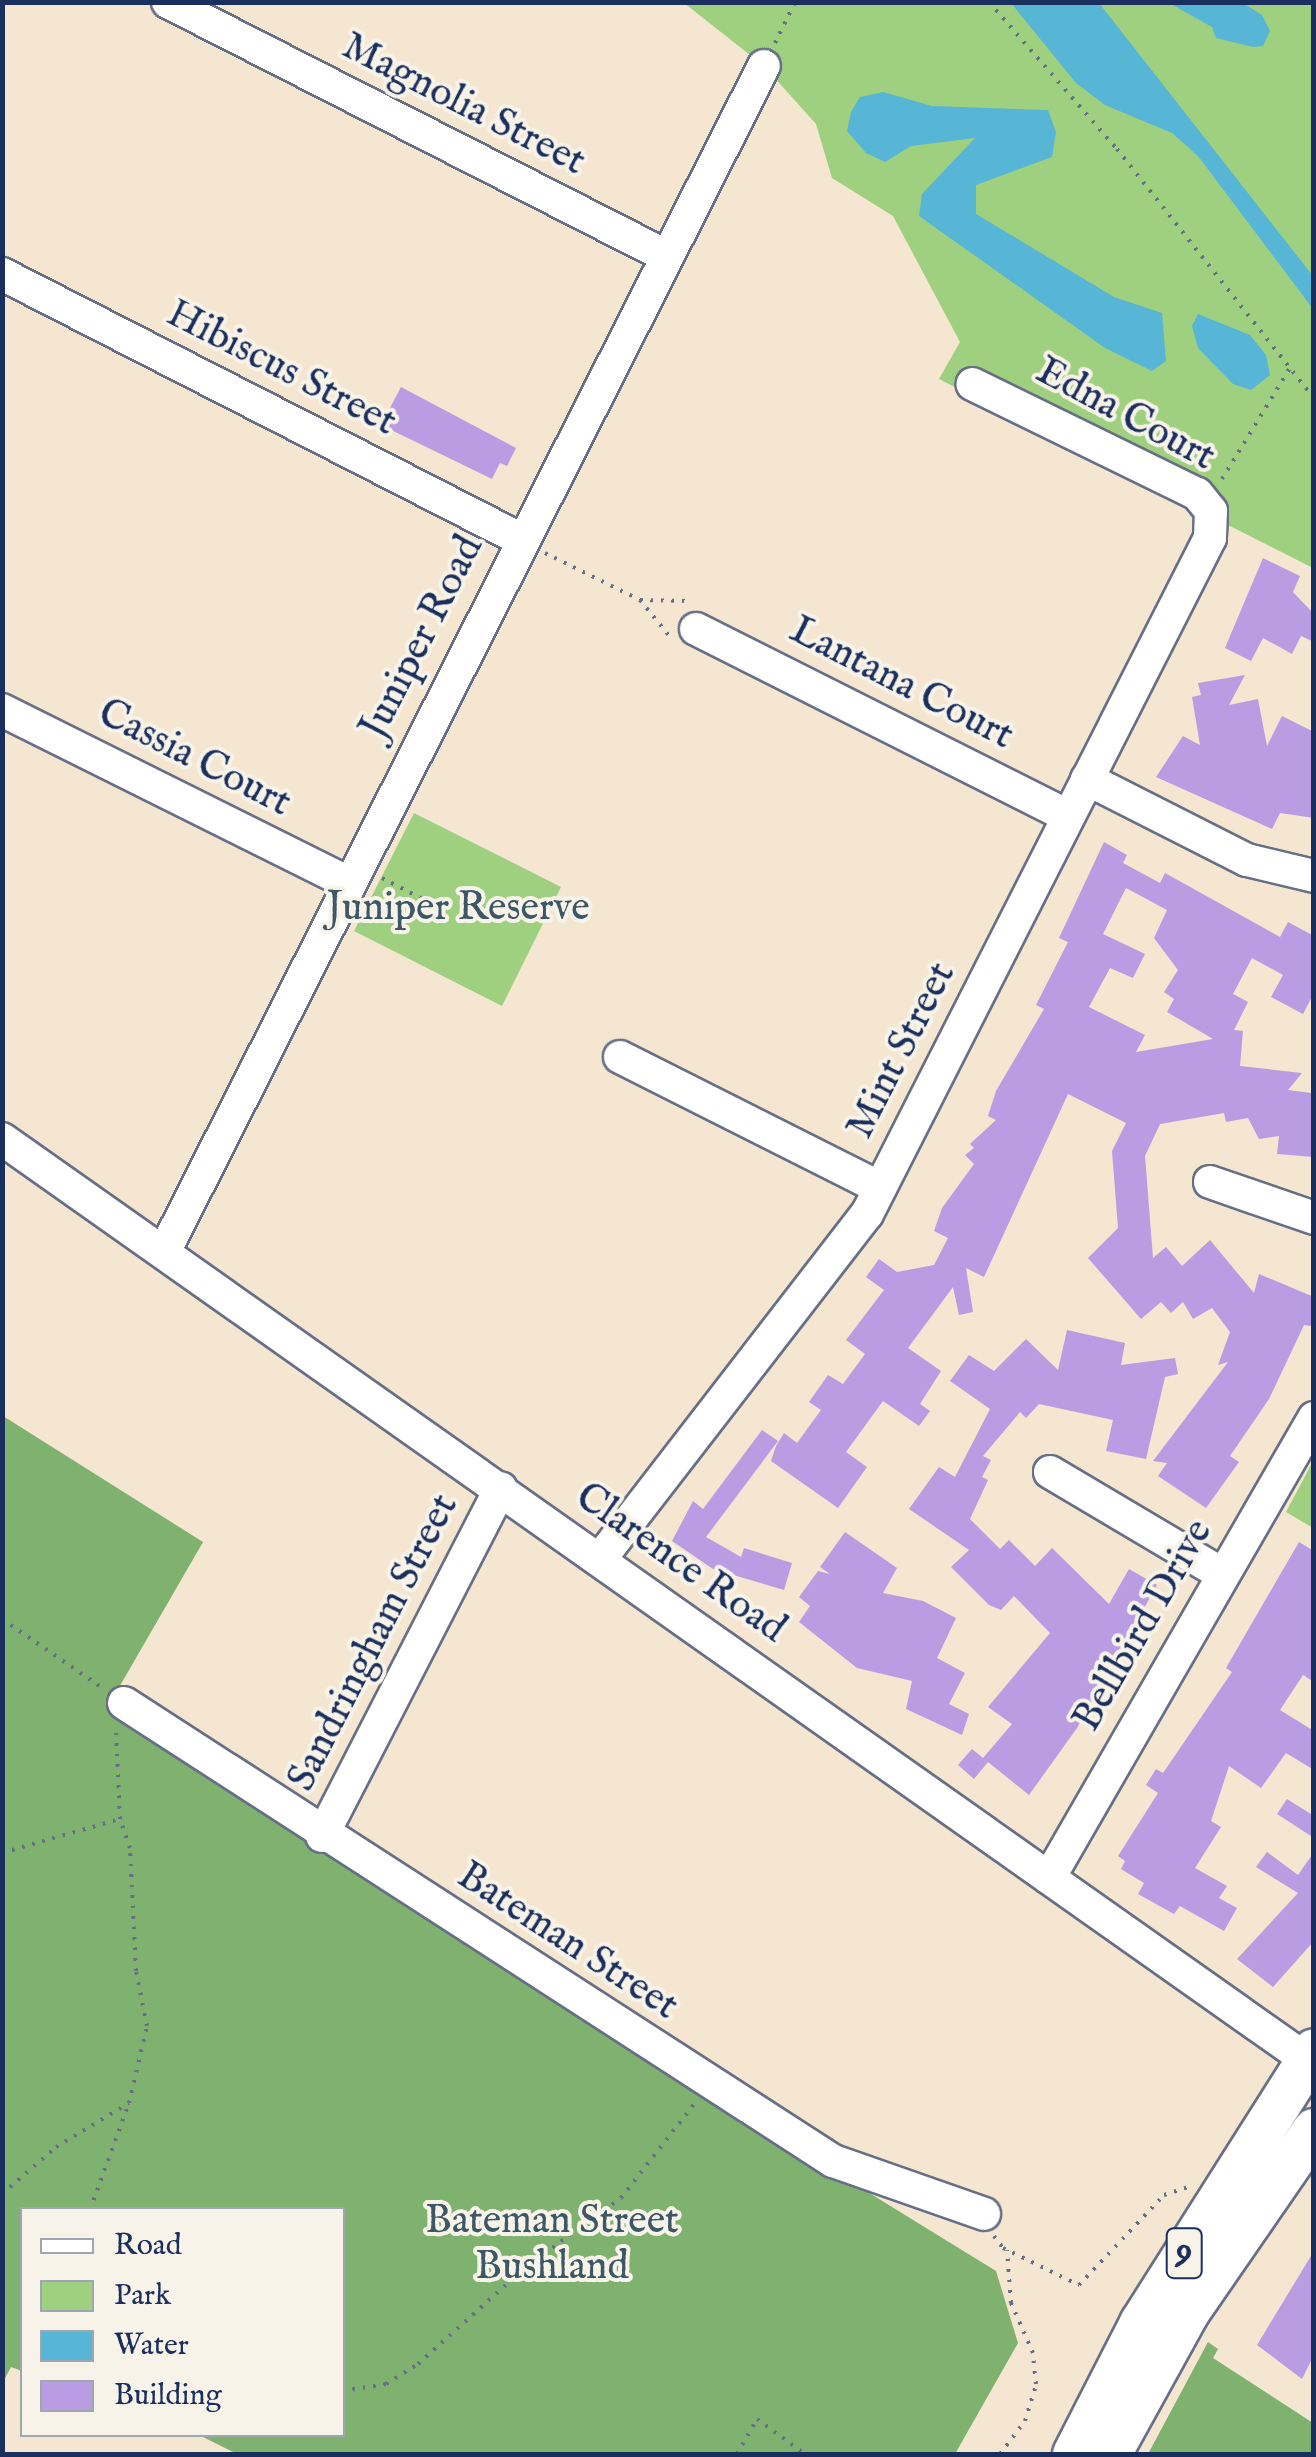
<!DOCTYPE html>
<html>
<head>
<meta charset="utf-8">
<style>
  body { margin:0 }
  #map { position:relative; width:1316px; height:2457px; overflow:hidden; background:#f4e6d1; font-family:"IM FELL English",serif }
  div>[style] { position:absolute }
  .green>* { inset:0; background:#9ed07f }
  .forest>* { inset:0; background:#7eb26e }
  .water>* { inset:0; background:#57b5d5 }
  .building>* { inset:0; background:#b99ce2 }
  .path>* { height:4px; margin-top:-2px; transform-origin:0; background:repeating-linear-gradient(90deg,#676f86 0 2.5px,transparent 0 10.5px) }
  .roads { filter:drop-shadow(2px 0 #676f86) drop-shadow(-2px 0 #676f86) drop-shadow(0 2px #676f86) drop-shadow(0 -2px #676f86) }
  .minor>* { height:32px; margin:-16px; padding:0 16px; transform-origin:16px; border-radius:16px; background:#fff }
  .major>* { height:42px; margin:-21px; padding:0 21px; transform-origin:21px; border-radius:21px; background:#fff }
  span { translate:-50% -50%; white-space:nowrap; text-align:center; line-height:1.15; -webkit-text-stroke:8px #f7f3e8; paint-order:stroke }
  .shield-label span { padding:2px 8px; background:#f7f3e8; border:2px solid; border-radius:8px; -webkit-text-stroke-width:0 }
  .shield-label { font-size:38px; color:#1b2f5e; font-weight:700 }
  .street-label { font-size:40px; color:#1b2f5e }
  .park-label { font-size:40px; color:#3c5766 }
  .frame { position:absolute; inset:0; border:5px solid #1b2f5e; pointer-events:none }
  .legend { position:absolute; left:20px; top:2207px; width:325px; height:230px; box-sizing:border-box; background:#f7f3e8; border:2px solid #9fa5b1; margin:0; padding:12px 18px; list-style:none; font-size:30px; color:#1b2f5e }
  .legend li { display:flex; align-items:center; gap:20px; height:50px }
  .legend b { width:50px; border:2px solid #9fa5b1 }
</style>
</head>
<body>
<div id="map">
  <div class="green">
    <i style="clip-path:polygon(684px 3px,1313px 3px,1313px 568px,939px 379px,960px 342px,893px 216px,832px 178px,816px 124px,764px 66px)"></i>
    <i style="clip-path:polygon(414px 813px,561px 887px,502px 1006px,354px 931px)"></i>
    <i style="clip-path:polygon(1312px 1463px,1314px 1464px,1313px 1528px,1286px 1512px)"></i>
  </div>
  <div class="forest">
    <i style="clip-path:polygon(3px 1416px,203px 1542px,110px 1703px,570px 2009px,996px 2271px,1018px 2343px,955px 2454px,237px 2454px,199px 2435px,342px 2434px,342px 2210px,22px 2210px,22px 2371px,11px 2367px,3px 2382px)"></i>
    <i style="clip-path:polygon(1208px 2342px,1218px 2349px,1213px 2358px,1313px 2423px,1313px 2454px,1148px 2454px)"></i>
  </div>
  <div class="water">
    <i style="clip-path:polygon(1011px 3px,1099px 3px,1313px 276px,1313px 309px,1198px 156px,1172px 133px,1105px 105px,1076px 83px)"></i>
    <i style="clip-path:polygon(1152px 3px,1243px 3px,1262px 15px,1270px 31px,1263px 46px,1253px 47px,1216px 38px,1212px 27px,1169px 3px)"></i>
    <i style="clip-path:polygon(883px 92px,932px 106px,1048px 110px,1056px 132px,1052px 157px,976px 185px,976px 214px,1114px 297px,1162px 313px,1166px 361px,1152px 371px,1105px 348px,919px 216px,922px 194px,975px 138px,911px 146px,885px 162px,866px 153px,847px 131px,851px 112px,860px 97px)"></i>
    <i style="clip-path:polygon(1198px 314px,1250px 335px,1266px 355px,1270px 375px,1251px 390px,1233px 384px,1198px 348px,1192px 326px)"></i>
  </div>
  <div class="building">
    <i style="clip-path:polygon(401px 387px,516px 448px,507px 466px,500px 463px,492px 479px,381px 425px)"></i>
    <i style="clip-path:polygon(1263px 558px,1300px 576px,1293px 592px,1314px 614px,1314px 642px,1301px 636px,1292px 654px,1263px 638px,1251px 661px,1225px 648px)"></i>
    <i style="clip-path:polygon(1245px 675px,1229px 705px,1258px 699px,1267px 746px,1282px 716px,1314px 732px,1314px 818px,1280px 813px,1272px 829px,1156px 777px,1183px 736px,1200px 745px,1192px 697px,1201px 695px,1198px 683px)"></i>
    <i style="clip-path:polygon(evenodd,1104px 842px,1127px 855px,1123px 863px,1160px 883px,1165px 873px,1280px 937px,1288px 922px,1314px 936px,1314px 993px,1303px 1014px,1271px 997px,1283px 975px,1252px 958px,1233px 994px,1248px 1002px,1234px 1030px,1243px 1031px,1240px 1066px,1302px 1073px,1288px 1090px,1312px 1093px,1314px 1157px,1277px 1154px,1279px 1136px,1259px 1139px,1248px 1118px,1226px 1122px,1224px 1113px,1160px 1124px,1145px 1156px,1153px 1258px,1166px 1247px,1182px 1266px,1210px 1240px,1254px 1293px,1259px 1274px,1314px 1297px,1311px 1326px,1304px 1325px,1269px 1399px,1230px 1456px,1239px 1462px,1206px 1508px,1158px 1476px,1167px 1463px,1153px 1461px,1228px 1362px,1218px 1365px,1230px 1332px,1212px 1308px,1193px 1319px,1183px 1302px,1171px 1313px,1161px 1302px,1141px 1319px,1088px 1258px,1118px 1228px,1112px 1151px,1126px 1123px,1068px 1094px,984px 1277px,966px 1268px,973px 1312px,959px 1315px,953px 1287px,908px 1348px,941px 1371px,920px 1404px,930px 1411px,919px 1426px,883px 1401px,846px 1452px,867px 1467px,838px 1508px,771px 1461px,776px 1446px,784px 1433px,797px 1443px,821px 1410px,809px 1402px,828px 1375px,843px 1384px,865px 1354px,846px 1340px,884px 1290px,866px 1277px,879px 1259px,897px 1272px,934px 1265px,948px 1238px,934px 1231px,942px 1208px,974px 1164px,965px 1155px,974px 1148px,970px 1144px,996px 1120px,988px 1116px,996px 1091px,1044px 1009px,1036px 1005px,1068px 942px,1059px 938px,1104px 842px,1126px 888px,1167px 910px,1154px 938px,1178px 970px,1164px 992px,1174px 999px,1167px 1012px,1213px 1039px,1136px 1052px,1145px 1035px,1089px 1007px,1110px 968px,1133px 978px,1145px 954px,1103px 934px,1126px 888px)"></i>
    <i style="clip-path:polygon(1067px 1330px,1125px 1343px,1121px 1365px,1175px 1358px,1178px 1374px,1165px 1377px,1146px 1459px,1106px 1451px,1113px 1420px,1039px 1404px,1026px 1418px,1020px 1412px,983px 1456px,991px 1460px,982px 1477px,988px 1480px,970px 1519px,1000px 1549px,1009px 1540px,1035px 1566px,1052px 1548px,1109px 1604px,1129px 1569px,1157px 1585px,1077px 1728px,1029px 1795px,988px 1762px,974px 1779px,958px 1765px,972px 1749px,983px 1758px,1012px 1724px,988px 1707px,1050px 1633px,1014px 1596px,1001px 1610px,989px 1605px,951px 1567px,969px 1550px,909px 1509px,939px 1467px,955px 1477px,990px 1409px,950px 1381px,969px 1355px,994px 1371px,1026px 1339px,1058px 1370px)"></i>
    <i style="clip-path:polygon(762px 1430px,778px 1441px,706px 1537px,741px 1557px,744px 1548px,792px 1563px,784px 1590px,713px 1569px,672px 1541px,693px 1501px,703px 1509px)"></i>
    <i style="clip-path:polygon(845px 1532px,897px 1568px,883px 1593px,923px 1601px,956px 1618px,937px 1658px,965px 1673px,949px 1704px,969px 1714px,962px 1735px,906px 1709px,912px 1681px,857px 1668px,799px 1622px,810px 1606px,799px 1597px,818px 1571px,830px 1574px,820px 1567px)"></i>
    <i style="clip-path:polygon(1299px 1542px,1314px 1551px,1314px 1682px,1303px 1675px,1280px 1710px,1314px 1731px,1314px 1770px,1286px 1753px,1261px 1788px,1229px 1766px,1211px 1821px,1221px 1827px,1195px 1868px,1227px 1886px,1219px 1898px,1237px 1908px,1224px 1931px,1180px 1906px,1174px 1914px,1138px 1894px,1144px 1883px,1121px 1869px,1125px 1861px,1118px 1856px,1158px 1793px,1146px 1785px,1156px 1769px,1163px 1773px,1232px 1672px,1226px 1668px)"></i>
    <i style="clip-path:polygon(1287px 1799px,1314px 1816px,1314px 1838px,1277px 1814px)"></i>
    <i style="clip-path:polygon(1267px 1852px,1298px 1875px,1314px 1852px,1314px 1941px,1273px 1987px,1237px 1959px,1298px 1893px,1256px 1867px)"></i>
    <i style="clip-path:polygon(1314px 2251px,1314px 2355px,1302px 2379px,1257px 2345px)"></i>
  </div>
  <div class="path">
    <i style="left:989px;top:2px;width:195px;rotate:49deg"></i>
    <i style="left:1117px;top:149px;width:318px;rotate:51.7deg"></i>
    <i style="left:775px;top:43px;width:46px;rotate:-64deg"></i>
    <i style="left:1222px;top:479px;width:130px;rotate:-58.5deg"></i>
    <i style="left:545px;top:553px;width:106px;rotate:26.3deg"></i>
    <i style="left:640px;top:600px;width:49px;rotate:50.8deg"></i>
    <i style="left:640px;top:600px;width:50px;rotate:1.1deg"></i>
    <i style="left:382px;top:878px;width:70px;rotate:27.3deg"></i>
    <i style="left:2px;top:1619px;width:124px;rotate:34.5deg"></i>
    <i style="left:2px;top:1853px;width:123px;rotate:-16.1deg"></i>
    <i style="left:120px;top:1819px;width:87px;rotate:-92.6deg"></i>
    <i style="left:2px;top:2194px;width:72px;rotate:-41deg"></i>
    <i style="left:56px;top:2147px;width:85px;rotate:-31.1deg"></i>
    <i style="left:129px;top:2103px;width:79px;rotate:-76.8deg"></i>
    <i style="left:147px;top:2026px;width:56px;rotate:-101.3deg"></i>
    <i style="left:136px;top:1971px;width:123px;rotate:-92.8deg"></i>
    <i style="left:130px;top:1848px;width:31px;rotate:-109deg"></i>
    <i style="left:90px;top:2210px;width:114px;rotate:-70deg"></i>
    <i style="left:994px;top:2236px;width:15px;rotate:53deg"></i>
    <i style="left:1003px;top:2248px;width:85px;rotate:26deg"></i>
    <i style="left:1079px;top:2285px;width:124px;rotate:-46.6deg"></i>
    <i style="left:1164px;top:2195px;width:26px;rotate:-18deg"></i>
    <i style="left:342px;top:2391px;width:45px;rotate:-9deg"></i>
    <i style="left:386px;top:2384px;width:38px;rotate:-32deg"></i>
    <i style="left:418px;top:2364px;width:147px;rotate:-42deg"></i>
    <i style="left:527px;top:2266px;width:116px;rotate:-35.9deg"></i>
    <i style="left:621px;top:2198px;width:120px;rotate:-52.1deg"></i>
    <i style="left:737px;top:2454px;width:40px;rotate:-60.3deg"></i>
    <i style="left:757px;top:2419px;width:59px;rotate:36.1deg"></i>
    <i style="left:1000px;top:2454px;width:41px;rotate:-52.9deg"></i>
    <i style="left:1025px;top:2421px;width:39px;rotate:-73deg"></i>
    <i style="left:1036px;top:2384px;width:31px;rotate:-96deg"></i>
    <i style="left:1033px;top:2353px;width:55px;rotate:-113.7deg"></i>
    <i style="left:1011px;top:2303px;width:53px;rotate:-94.3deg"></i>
  </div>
  <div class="roads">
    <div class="minor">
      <i style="left:168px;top:2px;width:559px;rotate:27.02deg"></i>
      <i style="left:2px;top:274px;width:582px;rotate:27.09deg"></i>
      <i style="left:696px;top:629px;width:416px;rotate:26.7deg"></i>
      <i style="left:2px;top:710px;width:388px;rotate:26.5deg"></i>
      <i style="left:1087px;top:779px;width:179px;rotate:26.9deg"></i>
      <i style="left:1247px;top:860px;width:69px;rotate:13.4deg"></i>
      <i style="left:620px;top:1057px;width:291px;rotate:26.7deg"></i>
      <i style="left:2px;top:1139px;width:1597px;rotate:35.21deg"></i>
      <i style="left:1210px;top:1182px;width:110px;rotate:19.1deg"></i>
      <i style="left:164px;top:1252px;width:1329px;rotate:-63.17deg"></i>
      <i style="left:1050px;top:1472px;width:200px;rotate:30.7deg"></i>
      <i style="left:600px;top:1559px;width:436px;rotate:-52.3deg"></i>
      <i style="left:867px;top:1214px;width:758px;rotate:-63.1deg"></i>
      <i style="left:1210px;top:538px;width:27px;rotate:-88deg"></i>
      <i style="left:1211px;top:511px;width:22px;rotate:-129deg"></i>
      <i style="left:1197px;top:494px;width:250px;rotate:-153.9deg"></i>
      <i style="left:124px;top:1703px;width:844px;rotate:32.86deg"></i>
      <i style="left:833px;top:2161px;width:160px;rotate:19.3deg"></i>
      <i style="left:322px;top:1836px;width:391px;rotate:-62.8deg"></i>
      <i style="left:1049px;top:1878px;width:531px;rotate:-60.05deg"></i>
    </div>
    <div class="major">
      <i style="left:1074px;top:2454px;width:147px;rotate:-62.9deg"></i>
      <i style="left:1141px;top:2323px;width:323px;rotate:-57.6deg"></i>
      <i style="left:1110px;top:2454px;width:163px;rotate:-61.1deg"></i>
      <i style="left:1189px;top:2311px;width:220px;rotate:-55.4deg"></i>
    </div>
  </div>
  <div class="shield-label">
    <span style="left:1184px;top:2253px">9</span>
  </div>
  <div class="street-label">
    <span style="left:463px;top:105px;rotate:27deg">Magnolia Street</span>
    <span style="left:281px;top:369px;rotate:27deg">Hibiscus Street</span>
    <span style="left:1125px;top:415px;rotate:28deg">Edna Court</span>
    <span style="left:423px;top:638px;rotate:-63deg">Juniper Road</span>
    <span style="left:901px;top:684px;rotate:27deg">Lantana Court</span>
    <span style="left:194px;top:759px;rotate:27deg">Cassia Court</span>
    <span style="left:902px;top:1051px;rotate:-63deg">Mint Street</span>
    <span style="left:680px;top:1564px;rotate:35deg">Clarence Road</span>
    <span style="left:1144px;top:1626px;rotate:-60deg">Bellbird Drive</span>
    <span style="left:374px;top:1643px;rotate:-63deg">Sandringham Street</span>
    <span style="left:567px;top:1942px;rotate:33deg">Bateman Street</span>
  </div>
  <div class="park-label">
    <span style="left:458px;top:909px">Juniper Reserve</span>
    <span style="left:552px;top:2245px">Bateman Street<br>Bushland</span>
  </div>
  <div class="frame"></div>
  <ul class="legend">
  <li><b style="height:12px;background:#fff"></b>Road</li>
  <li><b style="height:28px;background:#9ed07f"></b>Park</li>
  <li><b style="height:28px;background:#57b5d5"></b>Water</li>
  <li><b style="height:28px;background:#b99ce2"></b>Building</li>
  </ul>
</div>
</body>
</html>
